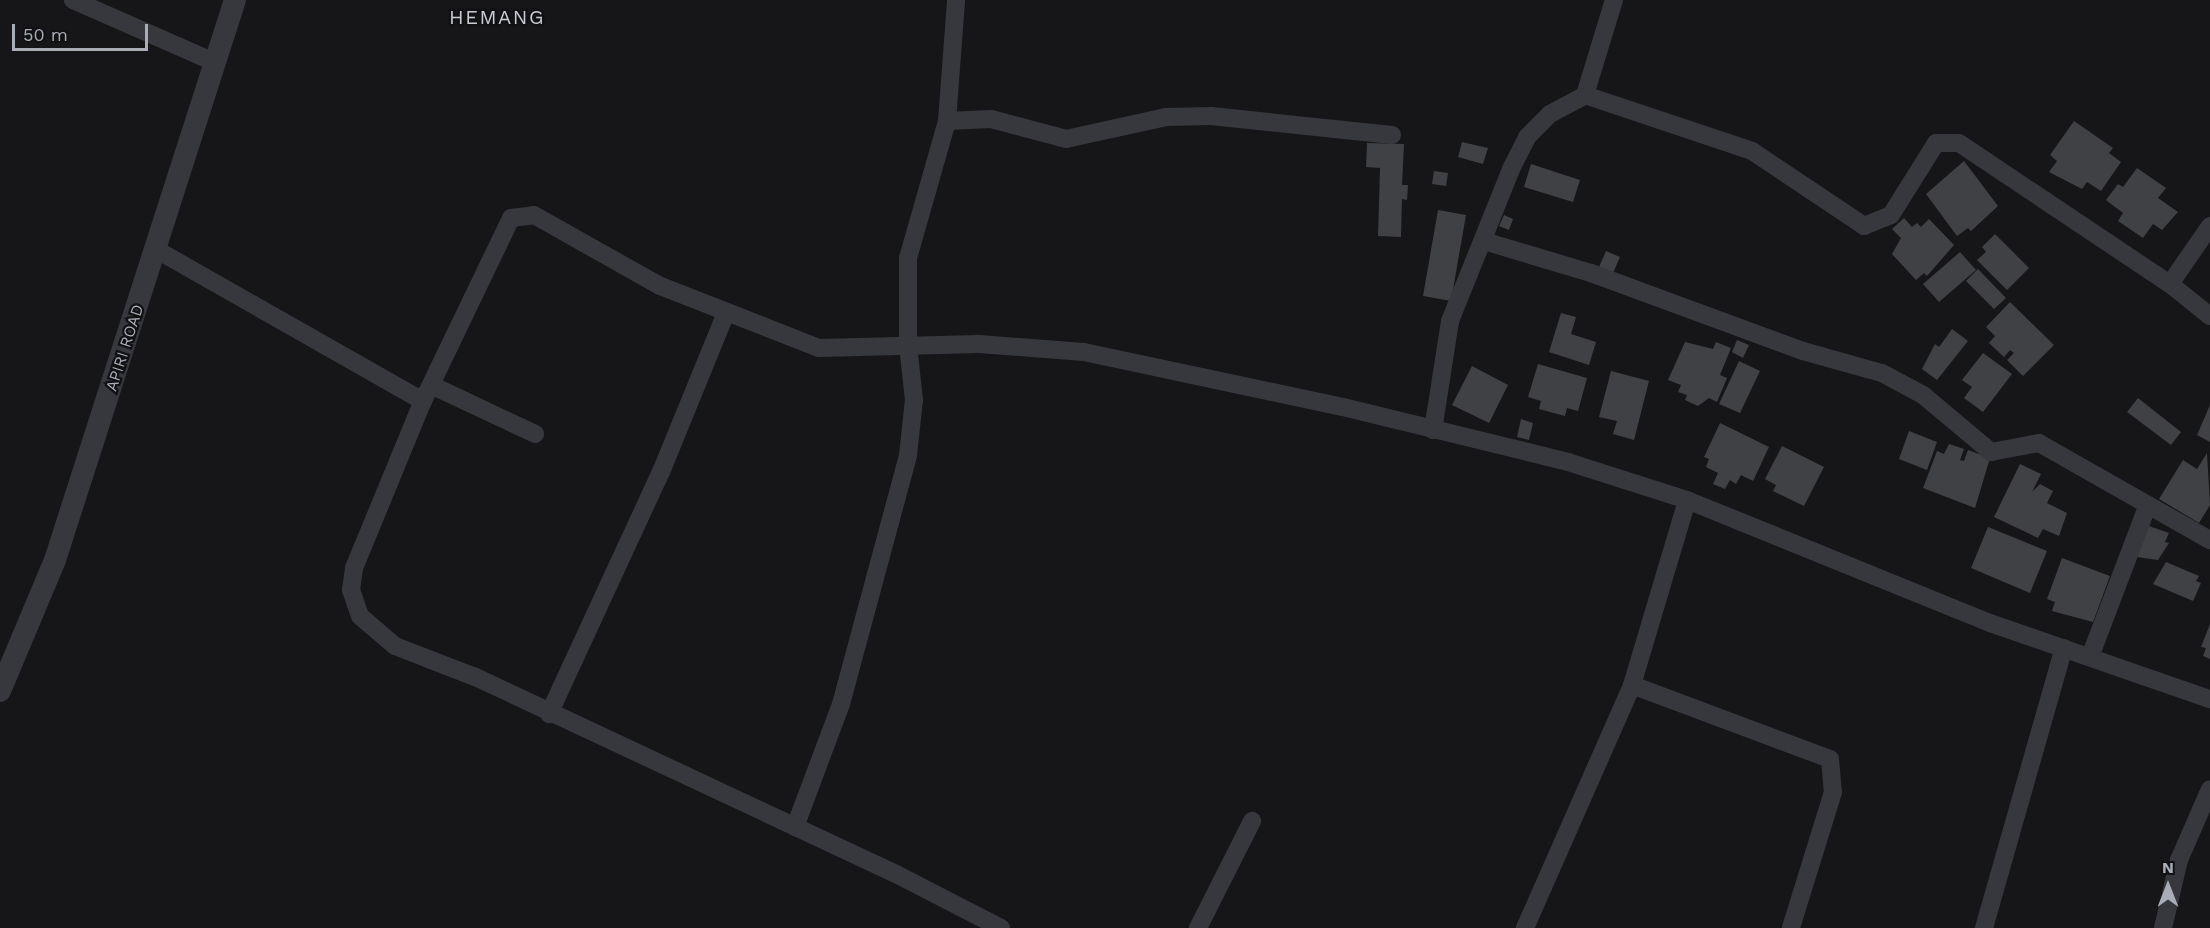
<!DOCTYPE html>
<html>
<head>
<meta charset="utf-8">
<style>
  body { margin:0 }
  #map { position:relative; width:2210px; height:928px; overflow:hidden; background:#161618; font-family:"Work Sans",sans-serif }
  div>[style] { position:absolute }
  .building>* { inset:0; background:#404145 }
  .minor>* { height:18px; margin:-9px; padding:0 9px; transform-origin:9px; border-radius:9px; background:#37383d }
  .tertiary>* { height:22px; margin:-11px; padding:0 11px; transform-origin:11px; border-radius:11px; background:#37383d }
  span { translate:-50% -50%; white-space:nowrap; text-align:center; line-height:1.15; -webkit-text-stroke:4.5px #111113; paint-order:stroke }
  .street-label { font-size:16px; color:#a8adb8 }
  .quarter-label { font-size:20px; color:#c9ccd4; letter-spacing:1.5px }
  .north { position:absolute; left:2138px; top:856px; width:60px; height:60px; -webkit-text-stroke:4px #111113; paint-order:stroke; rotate:0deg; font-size:16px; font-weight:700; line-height:24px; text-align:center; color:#a8adb8 }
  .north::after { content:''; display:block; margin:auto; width:21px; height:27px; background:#a8adb8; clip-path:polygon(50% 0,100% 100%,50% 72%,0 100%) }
  .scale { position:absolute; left:12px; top:24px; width:136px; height:27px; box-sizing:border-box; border:3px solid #a8adb8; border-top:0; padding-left:8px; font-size:18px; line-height:21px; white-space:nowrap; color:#a8adb8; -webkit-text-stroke:4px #111113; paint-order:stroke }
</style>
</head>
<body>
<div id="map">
  <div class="building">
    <i style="clip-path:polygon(2074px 121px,2113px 148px,2109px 153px,2121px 162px,2101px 191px,2087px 182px,2082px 189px,2049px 172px,2057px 161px,2050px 155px)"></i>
    <i style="clip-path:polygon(1462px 142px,1488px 148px,1483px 164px,1458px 157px)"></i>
    <i style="clip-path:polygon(1367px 143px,1404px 144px,1402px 185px,1408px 185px,1407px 200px,1402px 199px,1401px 237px,1378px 236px,1380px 168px,1366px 167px)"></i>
    <i style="clip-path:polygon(1964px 161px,1998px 206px,1971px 231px,1968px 228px,1957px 236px,1926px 194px)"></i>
    <i style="clip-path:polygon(1531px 164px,1580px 180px,1573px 202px,1524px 187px)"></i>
    <i style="clip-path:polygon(2137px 168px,2166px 188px,2158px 198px,2178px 212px,2162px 230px,2153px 224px,2143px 238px,2118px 221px,2123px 213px,2106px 200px,2118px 184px,2123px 187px)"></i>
    <i style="clip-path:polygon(1434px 171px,1448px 173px,1446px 186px,1432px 184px)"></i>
    <i style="clip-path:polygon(1438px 210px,1466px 215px,1451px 301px,1423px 296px)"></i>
    <i style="clip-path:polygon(1504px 215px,1513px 219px,1509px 230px,1499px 226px)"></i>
    <i style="clip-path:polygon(1904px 218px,1912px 227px,1917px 223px,1921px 227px,1929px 219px,1954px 245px,1927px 276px,1924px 273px,1916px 280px,1892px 254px,1901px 238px,1892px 229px)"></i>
    <i style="clip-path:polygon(1995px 234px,2029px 268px,2007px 290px,1977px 260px,1986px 252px,1982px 247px)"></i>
    <i style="clip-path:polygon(1606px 251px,1620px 257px,1613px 273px,1599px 267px)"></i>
    <i style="clip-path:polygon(1960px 252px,1976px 270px,1939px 302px,1923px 284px)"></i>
    <i style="clip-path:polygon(1978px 269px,2006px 298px,1994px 309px,1966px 281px)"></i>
    <i style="clip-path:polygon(2010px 302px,2054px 345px,2023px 376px,2007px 360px,2014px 353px,2010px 350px,2004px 357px,1989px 343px,1995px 336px,1986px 327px)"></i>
    <i style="clip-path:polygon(1561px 313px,1576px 317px,1571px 334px,1596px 342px,1589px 365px,1549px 352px)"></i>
    <i style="clip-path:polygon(1952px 329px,1968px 341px,1937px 380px,1922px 369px,1935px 344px,1939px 347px)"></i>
    <i style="clip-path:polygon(1737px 340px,1749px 345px,1743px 358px,1732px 352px)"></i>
    <i style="clip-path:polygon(1685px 342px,1713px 349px,1716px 342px,1731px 348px,1720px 375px,1727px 378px,1717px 402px,1709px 398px,1698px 406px,1685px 400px,1687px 395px,1678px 392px,1681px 385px,1668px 380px)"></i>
    <i style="clip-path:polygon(1983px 353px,2012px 374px,1983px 412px,1964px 398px,1972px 387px,1962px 380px)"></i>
    <i style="clip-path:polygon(1739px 361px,1760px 371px,1740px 413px,1719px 404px)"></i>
    <i style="clip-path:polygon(1538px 364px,1587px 378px,1578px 411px,1567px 408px,1565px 416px,1539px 409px,1541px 401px,1528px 397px)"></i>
    <i style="clip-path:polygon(1472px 366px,1508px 385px,1489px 423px,1452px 405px)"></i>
    <i style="clip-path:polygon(1611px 371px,1649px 381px,1634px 440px,1613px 434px,1617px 421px,1599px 417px)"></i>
    <i style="clip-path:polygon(2138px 398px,2181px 432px,2171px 445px,2127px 412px)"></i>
    <i style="clip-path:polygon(2210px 405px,2210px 442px,2197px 435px)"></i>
    <i style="clip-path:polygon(1521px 419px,1533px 423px,1529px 440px,1517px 437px)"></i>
    <i style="clip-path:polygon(1720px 423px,1769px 447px,1753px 481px,1741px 475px,1736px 484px,1730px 480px,1725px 489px,1713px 484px,1718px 473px,1706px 467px,1709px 459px,1704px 457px)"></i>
    <i style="clip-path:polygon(1909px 431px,1937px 442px,1927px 470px,1899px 459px)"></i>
    <i style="clip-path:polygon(1949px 444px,1964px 449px,1960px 460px,1964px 461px,1968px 450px,1990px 458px,1975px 508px,1923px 488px,1937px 451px,1944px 454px)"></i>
    <i style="clip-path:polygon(1782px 446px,1824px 467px,1804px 506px,1773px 491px,1776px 485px,1765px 479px)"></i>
    <i style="clip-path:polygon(2207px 453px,2210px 505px,2199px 523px,2159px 499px,2183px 460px,2197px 469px)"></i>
    <i style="clip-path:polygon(2020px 464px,2041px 474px,2032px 492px,2040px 484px,2053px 491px,2047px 503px,2067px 513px,2059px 536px,2043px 529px,2038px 538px,1994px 517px)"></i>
    <i style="clip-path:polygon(2149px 526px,2169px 533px,2165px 542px,2169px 543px,2158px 560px,2137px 557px)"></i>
    <i style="clip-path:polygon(1988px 527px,2047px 551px,2030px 593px,1971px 568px)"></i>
    <i style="clip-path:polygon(2062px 558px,2110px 576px,2093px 622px,2052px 611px,2055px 602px,2047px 599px)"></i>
    <i style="clip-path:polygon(2166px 562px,2199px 576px,2196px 581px,2201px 583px,2193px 601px,2153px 584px)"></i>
    <i style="clip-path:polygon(2210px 624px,2210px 659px,2203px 656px,2206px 648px,2201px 647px)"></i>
  </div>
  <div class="minor">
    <i style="left:73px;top:0;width:154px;rotate:23.7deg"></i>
    <i style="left:1614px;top:0;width:99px;rotate:107deg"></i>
    <i style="left:1585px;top:95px;width:176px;rotate:18.5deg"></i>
    <i style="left:1752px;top:151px;width:135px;rotate:33.8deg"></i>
    <i style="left:1864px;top:226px;width:29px;rotate:-22deg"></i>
    <i style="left:1891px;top:215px;width:85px;rotate:-58deg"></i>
    <i style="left:1936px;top:143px;width:23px"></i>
    <i style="left:1959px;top:143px;width:254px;rotate:33.8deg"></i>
    <i style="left:947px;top:121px;width:44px;rotate:-2.6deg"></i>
    <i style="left:991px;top:119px;width:78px;rotate:14.9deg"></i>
    <i style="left:1066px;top:139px;width:102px;rotate:-12.4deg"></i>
    <i style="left:1166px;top:117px;width:45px;rotate:-1.3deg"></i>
    <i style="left:1211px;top:116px;width:182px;rotate:6deg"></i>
    <i style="left:2210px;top:226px;width:70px;rotate:124.6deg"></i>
    <i style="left:2170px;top:284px;width:51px;rotate:38.7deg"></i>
    <i style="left:1484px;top:241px;width:112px;rotate:16.7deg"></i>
    <i style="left:1591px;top:273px;width:226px;rotate:20.2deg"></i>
    <i style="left:1803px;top:351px;width:82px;rotate:15.6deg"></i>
    <i style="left:1882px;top:373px;width:47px;rotate:28.2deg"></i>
    <i style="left:1923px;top:395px;width:89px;rotate:40deg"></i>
    <i style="left:1991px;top:452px;width:49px;rotate:-10.6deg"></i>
    <i style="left:2039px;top:443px;width:197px;rotate:29.6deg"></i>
    <i style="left:157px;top:250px;width:306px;rotate:29.6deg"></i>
    <i style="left:431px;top:385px;width:115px;rotate:25.2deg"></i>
    <i style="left:1433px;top:430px;width:110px;rotate:-81.1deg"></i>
    <i style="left:1450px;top:321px;width:164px;rotate:-68.1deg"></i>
    <i style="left:1511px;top:169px;width:36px;rotate:-63deg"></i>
    <i style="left:1527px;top:137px;width:33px;rotate:-45deg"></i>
    <i style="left:1550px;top:114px;width:40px;rotate:-28deg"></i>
    <i style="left:2090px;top:657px;width:160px;rotate:-69.2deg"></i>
    <i style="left:1632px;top:685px;width:211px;rotate:20.5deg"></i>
    <i style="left:1830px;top:759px;width:33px;rotate:85deg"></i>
    <i style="left:1833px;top:792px;width:142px;rotate:107.2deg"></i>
    <i style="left:549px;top:714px;width:267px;rotate:-65.2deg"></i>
    <i style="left:661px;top:472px;width:170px;rotate:-67.8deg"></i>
    <i style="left:795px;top:827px;width:131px;rotate:-69.5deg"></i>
    <i style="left:841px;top:704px;width:258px;rotate:-74.9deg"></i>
    <i style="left:908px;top:455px;width:55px;rotate:-83.8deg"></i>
    <i style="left:914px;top:400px;width:54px;rotate:-96.3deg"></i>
    <i style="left:908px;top:346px;width:88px;rotate:-90deg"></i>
    <i style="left:908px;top:258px;width:142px;rotate:-74.1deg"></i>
    <i style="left:947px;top:121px;width:121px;rotate:-85.7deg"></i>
    <i style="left:1001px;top:928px;width:118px;rotate:-152.8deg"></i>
    <i style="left:896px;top:874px;width:465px;rotate:-154.9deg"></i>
    <i style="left:475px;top:677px;width:86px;rotate:-158.8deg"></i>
    <i style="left:395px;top:646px;width:46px;rotate:-139.4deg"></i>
    <i style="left:360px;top:616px;width:28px;rotate:-109deg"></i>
    <i style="left:351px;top:590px;width:22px;rotate:-82deg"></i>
    <i style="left:354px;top:568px;width:181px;rotate:-67.6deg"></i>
    <i style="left:423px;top:401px;width:203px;rotate:-64.3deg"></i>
    <i style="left:511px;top:218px;width:23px;rotate:-7deg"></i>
    <i style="left:534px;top:215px;width:142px;rotate:29.4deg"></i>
    <i style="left:658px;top:285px;width:173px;rotate:21.4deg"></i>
    <i style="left:819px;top:348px;width:160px;rotate:-1.4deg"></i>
    <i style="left:979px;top:344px;width:105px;rotate:4.4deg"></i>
    <i style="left:1084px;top:352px;width:265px;rotate:12deg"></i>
    <i style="left:1343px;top:407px;width:232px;rotate:13.7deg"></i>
    <i style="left:1568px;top:462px;width:125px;rotate:17.7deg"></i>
    <i style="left:1687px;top:500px;width:327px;rotate:22.1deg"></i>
    <i style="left:1990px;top:623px;width:233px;rotate:19.1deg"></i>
    <i style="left:1198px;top:928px;width:120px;rotate:-63.2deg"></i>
    <i style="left:1525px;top:928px;width:266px;rotate:-66.2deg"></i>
    <i style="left:1632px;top:685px;width:193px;rotate:-73.4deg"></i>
    <i style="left:1984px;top:928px;width:291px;rotate:-74.1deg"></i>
    <i style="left:2163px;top:928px;width:70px;rotate:-76.8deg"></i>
    <i style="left:2179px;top:860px;width:77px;rotate:-66.4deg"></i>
  </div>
  <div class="tertiary">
    <i style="left:0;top:691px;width:142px;rotate:-67.2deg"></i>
    <i style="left:55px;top:560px;width:588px;rotate:-72.18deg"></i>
  </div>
  <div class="street-label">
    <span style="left:125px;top:348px;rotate:-72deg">APIRI ROAD</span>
  </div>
  <div class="quarter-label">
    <span style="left:497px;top:17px">HEMANG</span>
  </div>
  <div class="north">N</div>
  <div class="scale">50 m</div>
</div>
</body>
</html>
